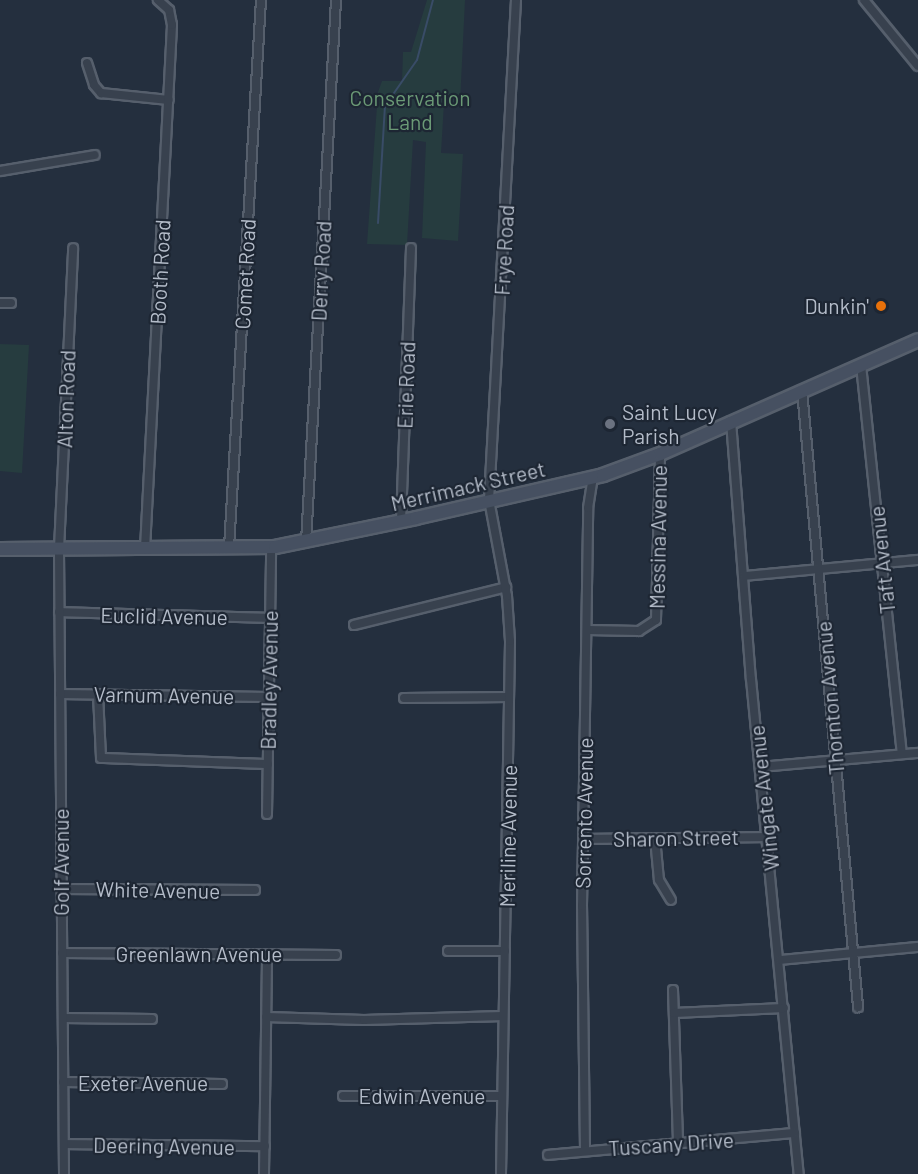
<!DOCTYPE html>
<html>
<head>
<meta charset="utf-8">
<style>
  body { margin:0 }
  #map { position:relative; width:918px; height:1174px; overflow:hidden; background:#242f3e; font-family:Barlow,sans-serif }
  div>[style] { position:absolute }
  .green>* { inset:0; background:#263c3f }
  .stream>* { height:2px; margin:-1px; padding:0 1px; transform-origin:1px; border-radius:1px; background:#394c67 }
  .roads { filter:drop-shadow(2px 0 #565f6c) drop-shadow(-2px 0 #565f6c) drop-shadow(0 2px #565f6c) drop-shadow(0 -2px #565f6c) }
  .minor>* { height:8px; margin:-4px; padding:0 4px; transform-origin:4px; border-radius:4px; background:#38414e }
  .secondary>* { height:12px; margin:-6px; padding:0 6px; transform-origin:6px; border-radius:6px; background:#465061 }
  .dots>* { width:16px; height:16px; translate:-50% -50%; box-sizing:border-box; border:3px solid #1d2633; border-radius:50% }
  span { translate:-50% -50%; white-space:nowrap; text-align:center; line-height:1.15; -webkit-text-stroke:4.5px #1d2633; paint-order:stroke }
  .park-label { font-size:21px; color:#6b9a76 }
  .street-label { font-size:21px; color:#b4bcc9 }
  .poi-label { font-size:21px; color:#b4bcc9 }
  .right { translate:-100% -50%; text-align:right }
  .left { translate:0 -50%; text-align:left }
</style>
</head>
<body>
<div id="map">
  <div class="green">
    <i style="clip-path:polygon(427px 0,465px 0,460px 103px,444px 103px,441px 153px,463px 154px,458px 241px,422px 238px,426px 142px,413px 140px,407px 245px,367px 244px,378px 92px,382px 81px,402px 81px,403px 52px,411px 52px)"></i>
    <i style="clip-path:polygon(0 344px,29px 345px,22px 473px,0 471px)"></i>
  </div>
  <div class="stream">
    <i style="left:378px;top:223px;width:117px;rotate:-86.6deg"></i>
    <i style="left:385px;top:106px;width:56px;rotate:-55.2deg"></i>
    <i style="left:417px;top:60px;width:62px;rotate:-75.1deg"></i>
  </div>
  <div class="roads">
    <div class="minor">
      <i style="left:864px;top:0;width:85px;rotate:50.7deg"></i>
      <i style="left:87px;top:63px;width:23px;rotate:72deg"></i>
      <i style="left:94px;top:85px;width:11px;rotate:49deg"></i>
      <i style="left:101px;top:93px;width:68px;rotate:5.9deg"></i>
      <i style="left:0;top:171px;width:96px;rotate:-9.6deg"></i>
      <i style="left:0;top:303px;width:11px"></i>
      <i style="left:861px;top:365px;width:391px;rotate:84deg"></i>
      <i style="left:802px;top:390px;width:620px;rotate:84.81deg"></i>
      <i style="left:731px;top:421px;width:259px;rotate:85.6deg"></i>
      <i style="left:751px;top:679px;width:497px;rotate:84.5deg"></i>
      <i style="left:401px;top:521px;width:273px;rotate:-87.9deg"></i>
      <i style="left:306px;top:542px;width:543px;rotate:-86.83deg"></i>
      <i style="left:229px;top:548px;width:549px;rotate:-86.66deg"></i>
      <i style="left:145px;top:549px;width:525px;rotate:-87.05deg"></i>
      <i style="left:172px;top:25px;width:15px;rotate:-101deg"></i>
      <i style="left:169px;top:10px;width:15px;rotate:-138deg"></i>
      <i style="left:744px;top:576px;width:175px;rotate:-5.3deg"></i>
      <i style="left:59px;top:612px;width:210px;rotate:1.6deg"></i>
      <i style="left:354px;top:625px;width:157px;rotate:-14deg"></i>
      <i style="left:588px;top:630px;width:51px;rotate:1.1deg"></i>
      <i style="left:639px;top:631px;width:20px;rotate:-33deg"></i>
      <i style="left:656px;top:620px;width:166px;rotate:-88.6deg"></i>
      <i style="left:60px;top:694px;width:208px;rotate:0.8deg"></i>
      <i style="left:98px;top:694px;width:64px;rotate:87.3deg"></i>
      <i style="left:101px;top:758px;width:167px;rotate:2.1deg"></i>
      <i style="left:404px;top:698px;width:105px;rotate:-0.5deg"></i>
      <i style="left:761px;top:767px;width:158px;rotate:-5.1deg"></i>
      <i style="left:267px;top:814px;width:267px;rotate:-89.1deg"></i>
      <i style="left:655px;top:838px;width:42px;rotate:84.6deg"></i>
      <i style="left:659px;top:880px;width:23px;rotate:59deg"></i>
      <i style="left:584px;top:839px;width:185px;rotate:-0.6deg"></i>
      <i style="left:62px;top:889px;width:193px;rotate:0.3deg"></i>
      <i style="left:448px;top:951px;width:57px"></i>
      <i style="left:62px;top:953px;width:274px;rotate:0.4deg"></i>
      <i style="left:780px;top:960px;width:139px;rotate:-5.4deg"></i>
      <i style="left:673px;top:990px;width:154px;rotate:88.1deg"></i>
      <i style="left:674px;top:1013px;width:110px;rotate:-2.6deg"></i>
      <i style="left:266px;top:1017px;width:98px;rotate:1.8deg"></i>
      <i style="left:364px;top:1020px;width:139px;rotate:-1.6deg"></i>
      <i style="left:63px;top:1018px;width:89px;rotate:0.6deg"></i>
      <i style="left:63px;top:1082px;width:159px;rotate:0.7deg"></i>
      <i style="left:343px;top:1096px;width:158px"></i>
      <i style="left:64px;top:1144px;width:201px;rotate:0.6deg"></i>
      <i style="left:585px;top:1149px;width:243px;rotate:-90.7deg"></i>
      <i style="left:582px;top:906px;width:398px;rotate:-89.1deg"></i>
      <i style="left:588px;top:508px;width:31px;rotate:-81deg"></i>
      <i style="left:548px;top:1155px;width:248px;rotate:-5.1deg"></i>
      <i style="left:64px;top:1174px;width:625px;rotate:-90.46deg"></i>
      <i style="left:59px;top:549px;width:301px;rotate:-87.3deg"></i>
      <i style="left:264px;top:1174px;width:219px;rotate:-89.2deg"></i>
      <i style="left:501px;top:1174px;width:533px;rotate:-89.03deg"></i>
      <i style="left:510px;top:641px;width:45px;rotate:-93.8deg"></i>
      <i style="left:507px;top:596px;width:98px;rotate:-100.6deg"></i>
      <i style="left:489px;top:500px;width:501px;rotate:-86.91deg"></i>
    </div>
    <div class="secondary">
      <i style="left:0;top:549px;width:275px;rotate:-0.4deg"></i>
      <i style="left:275px;top:547px;width:144px;rotate:-11.6deg"></i>
      <i style="left:416px;top:518px;width:192px;rotate:-12.9deg"></i>
      <i style="left:603px;top:475px;width:61px;rotate:-20.2deg"></i>
      <i style="left:660px;top:454px;width:282px;rotate:-23.8deg"></i>
    </div>
  </div>
  <div class="dots">
    <i style="left:881px;top:306px;background:#e8710a"></i>
    <i style="left:610px;top:424px;background:#6b7280"></i>
  </div>
  <div class="park-label">
    <span style="left:410px;top:110px">Conservation<br>Land</span>
  </div>
  <div class="street-label">
    <span style="left:504px;top:250px;rotate:-87deg">Frye Road</span>
    <span style="left:321px;top:271px;rotate:-87deg">Derry Road</span>
    <span style="left:160px;top:272px;rotate:-87deg">Booth Road</span>
    <span style="left:245px;top:274px;rotate:-87deg">Comet Road</span>
    <span style="left:406px;top:385px;rotate:-88deg">Erie Road</span>
    <span style="left:66px;top:399px;rotate:-88deg">Alton Road</span>
    <span style="left:468px;top:486px;rotate:-13deg">Merrimack Street</span>
    <span style="left:658px;top:537px;rotate:-89deg">Messina Avenue</span>
    <span style="left:882px;top:560px;rotate:-96deg">Taft Avenue</span>
    <span style="left:164px;top:616px;rotate:1deg">Euclid Avenue</span>
    <span style="left:269px;top:680px;rotate:-89deg">Bradley Avenue</span>
    <span style="left:164px;top:695px;rotate:1deg">Varnum Avenue</span>
    <span style="left:830px;top:698px;rotate:-95deg">Thornton Avenue</span>
    <span style="left:764px;top:798px;rotate:-96deg">Wingate Avenue</span>
    <span style="left:584px;top:813px;rotate:-89deg">Sorrento Avenue</span>
    <span style="left:508px;top:836px;rotate:-89deg">Meriline Avenue</span>
    <span style="left:676px;top:838px;rotate:-1deg">Sharon Street</span>
    <span style="left:61px;top:862px;rotate:-90deg">Golf Avenue</span>
    <span style="left:158px;top:890px;rotate:1deg">White Avenue</span>
    <span style="left:199px;top:954px">Greenlawn Avenue</span>
    <span style="left:143px;top:1083px">Exeter Avenue</span>
    <span style="left:422px;top:1096px">Edwin Avenue</span>
    <span style="left:671px;top:1144px;rotate:-4deg">Tuscany Drive</span>
    <span style="left:164px;top:1146px;rotate:1deg">Deering Avenue</span>
  </div>
  <div class="poi-label">
    <span class="right" style="left:869px;top:306px">Dunkin'</span>
    <span class="left" style="left:622px;top:424px">Saint Lucy<br>Parish</span>
  </div>
</div>
</body>
</html>
